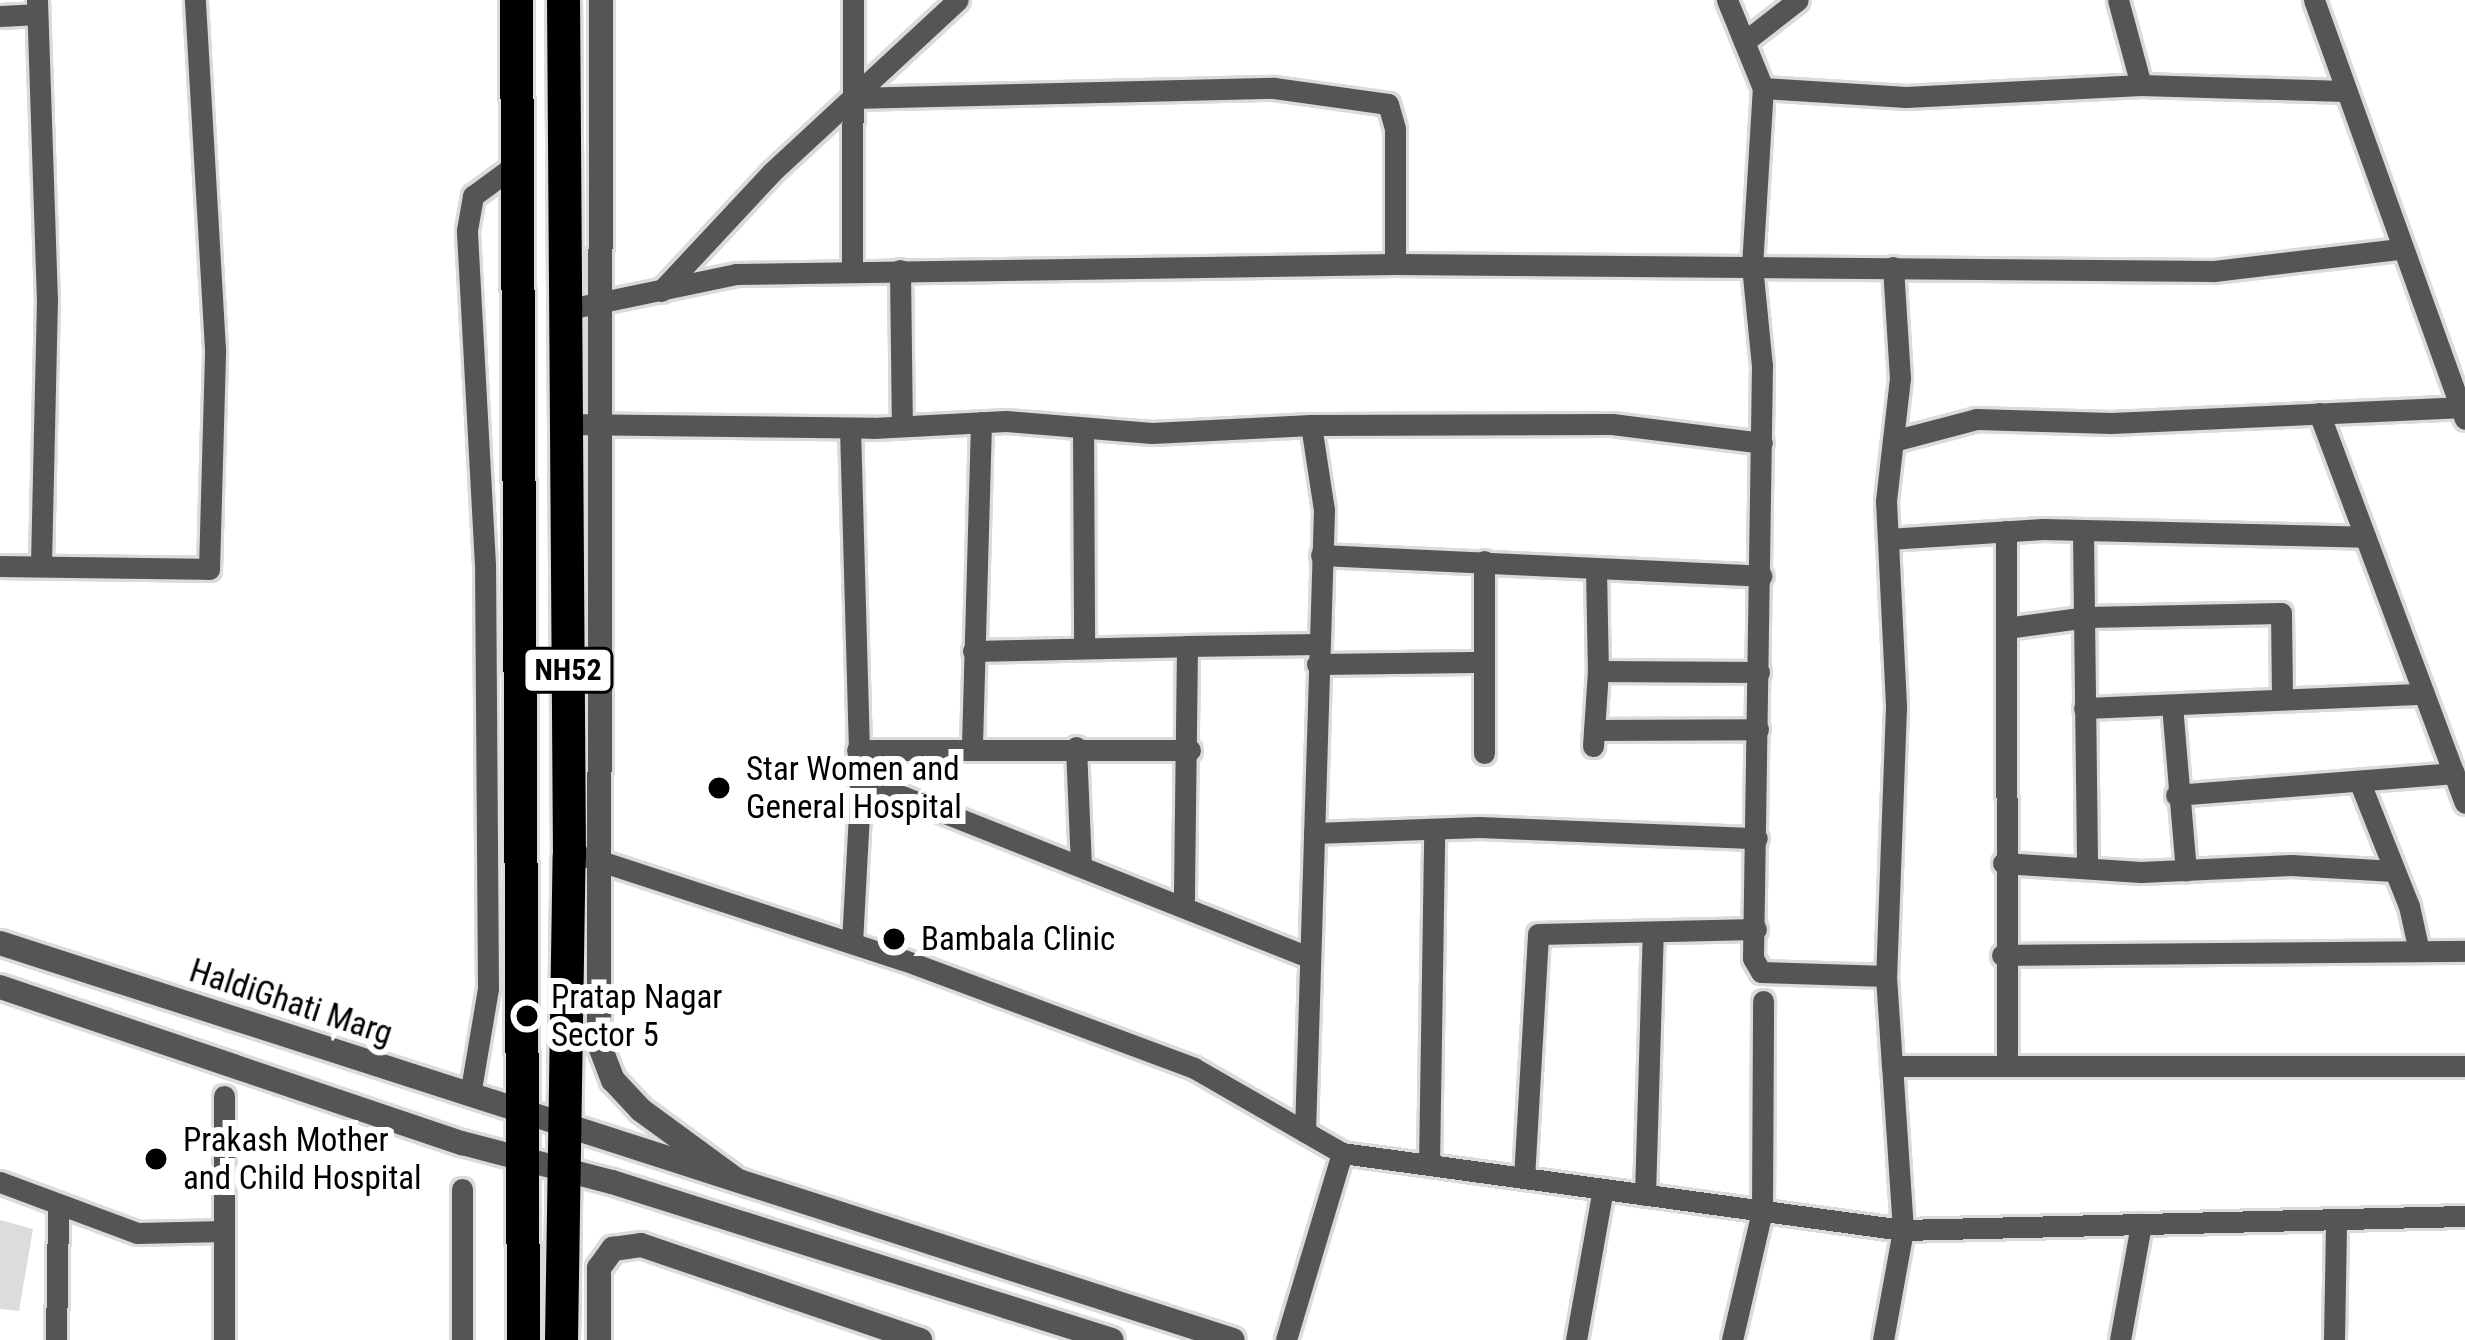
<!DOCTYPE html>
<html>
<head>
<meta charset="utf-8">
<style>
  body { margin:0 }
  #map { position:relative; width:2465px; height:1340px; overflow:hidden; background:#fff; font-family:"Roboto Condensed",sans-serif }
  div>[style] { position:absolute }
  .green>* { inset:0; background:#dcdcdc }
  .roads { filter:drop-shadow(3px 0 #dbdbdb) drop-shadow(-3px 0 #dbdbdb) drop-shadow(0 3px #dbdbdb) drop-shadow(0 -3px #dbdbdb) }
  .minor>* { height:21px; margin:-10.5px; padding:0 10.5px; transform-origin:10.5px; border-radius:10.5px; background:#555 }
  .tertiary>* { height:24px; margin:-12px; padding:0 12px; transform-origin:12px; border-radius:12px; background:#555 }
  .trunk>* { height:33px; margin:-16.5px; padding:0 16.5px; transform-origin:16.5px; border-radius:16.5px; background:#000 }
  .dots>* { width:33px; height:33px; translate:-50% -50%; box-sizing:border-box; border:6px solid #fff; border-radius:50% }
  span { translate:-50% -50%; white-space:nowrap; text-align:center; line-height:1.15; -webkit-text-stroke:12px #fff; paint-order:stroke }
  .shield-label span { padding:3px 9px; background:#fff; border:3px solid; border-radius:9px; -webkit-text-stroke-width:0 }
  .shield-label { font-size:30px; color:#000; font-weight:700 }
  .poi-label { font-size:33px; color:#000 }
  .left { translate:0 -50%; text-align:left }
  .street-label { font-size:33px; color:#000 }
</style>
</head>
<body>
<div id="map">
  <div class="green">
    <i style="clip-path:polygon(0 1220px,33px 1229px,19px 1311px,0 1309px)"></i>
  </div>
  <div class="roads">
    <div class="minor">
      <i style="left:37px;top:0;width:299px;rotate:88.1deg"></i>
      <i style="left:47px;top:299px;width:267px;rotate:91.3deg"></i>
      <i style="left:1727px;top:0;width:95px;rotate:67.8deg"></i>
      <i style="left:2118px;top:0;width:88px;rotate:74.9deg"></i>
      <i style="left:2314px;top:0;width:445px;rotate:70.2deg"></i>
      <i style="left:0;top:16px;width:37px;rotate:-3deg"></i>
      <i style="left:1744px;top:42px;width:68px;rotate:-37.9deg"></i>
      <i style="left:853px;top:98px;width:421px;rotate:-1.4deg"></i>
      <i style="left:1274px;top:88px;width:115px;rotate:8deg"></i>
      <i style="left:1388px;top:104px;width:26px;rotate:74deg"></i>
      <i style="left:1395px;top:129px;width:135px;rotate:90deg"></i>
      <i style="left:1893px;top:267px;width:111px;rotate:86.4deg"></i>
      <i style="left:1900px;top:378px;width:124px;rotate:96.5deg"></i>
      <i style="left:1886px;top:501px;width:206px;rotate:87.2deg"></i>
      <i style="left:1896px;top:707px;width:269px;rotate:92.1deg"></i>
      <i style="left:1886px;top:976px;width:90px;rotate:86.2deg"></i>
      <i style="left:1892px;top:1066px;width:573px"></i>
      <i style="left:900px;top:270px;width:156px;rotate:89.3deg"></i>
      <i style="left:852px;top:271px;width:271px;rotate:-89.8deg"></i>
      <i style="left:661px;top:291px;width:163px;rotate:-47deg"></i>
      <i style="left:772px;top:172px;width:253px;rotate:-42.8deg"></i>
      <i style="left:564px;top:310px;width:176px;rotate:-11.8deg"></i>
      <i style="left:736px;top:274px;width:659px;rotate:-0.87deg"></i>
      <i style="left:1395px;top:264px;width:819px;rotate:0.49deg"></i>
      <i style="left:2214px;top:271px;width:185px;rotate:-6.8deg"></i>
      <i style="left:2319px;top:413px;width:416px;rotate:69.5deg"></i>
      <i style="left:567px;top:424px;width:306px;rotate:0.7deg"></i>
      <i style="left:873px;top:428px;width:133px;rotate:-3deg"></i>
      <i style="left:1006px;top:421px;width:146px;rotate:4.7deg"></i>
      <i style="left:1152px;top:433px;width:159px;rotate:-2.9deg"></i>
      <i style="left:1311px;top:425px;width:86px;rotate:81.3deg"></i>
      <i style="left:1324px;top:510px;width:622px;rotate:91.75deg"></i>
      <i style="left:1311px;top:425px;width:301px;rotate:-0.2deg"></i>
      <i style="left:1612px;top:424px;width:151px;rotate:7.2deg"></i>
      <i style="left:850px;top:428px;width:367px;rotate:88.4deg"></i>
      <i style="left:860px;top:795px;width:147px;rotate:93.1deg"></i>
      <i style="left:1083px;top:428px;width:218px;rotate:89.7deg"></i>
      <i style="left:1893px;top:441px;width:86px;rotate:-14.8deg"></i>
      <i style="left:1976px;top:419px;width:135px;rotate:1.7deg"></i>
      <i style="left:2111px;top:423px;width:349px;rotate:-2.6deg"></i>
      <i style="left:2006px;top:531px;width:535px;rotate:89.89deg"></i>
      <i style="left:2083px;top:532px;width:336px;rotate:89.3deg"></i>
      <i style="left:1888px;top:539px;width:155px;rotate:-3.7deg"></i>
      <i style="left:2043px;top:529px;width:322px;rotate:1.4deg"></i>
      <i style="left:1321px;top:555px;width:441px;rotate:2.7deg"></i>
      <i style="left:0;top:566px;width:209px;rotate:0.8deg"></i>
      <i style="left:209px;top:569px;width:220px;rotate:-88.4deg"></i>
      <i style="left:215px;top:349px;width:350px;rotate:-93.3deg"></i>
      <i style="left:1596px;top:569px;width:102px;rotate:88.9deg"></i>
      <i style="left:1598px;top:671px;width:161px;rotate:0.4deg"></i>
      <i style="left:2006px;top:628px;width:82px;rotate:-7.7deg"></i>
      <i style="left:2087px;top:617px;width:194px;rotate:-1.2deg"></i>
      <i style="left:2281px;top:613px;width:83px;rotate:89.3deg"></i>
      <i style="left:1187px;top:646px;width:131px;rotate:-0.9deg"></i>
      <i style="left:973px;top:651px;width:214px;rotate:-1.3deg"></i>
      <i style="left:1187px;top:646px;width:256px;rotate:90.7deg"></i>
      <i style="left:1317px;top:664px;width:167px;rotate:-0.7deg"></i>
      <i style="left:2172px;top:705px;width:166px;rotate:85.2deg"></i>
      <i style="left:2084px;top:708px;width:340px;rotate:-2.4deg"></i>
      <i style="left:1594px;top:730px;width:164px;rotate:-0.3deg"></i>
      <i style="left:972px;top:745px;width:323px;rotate:-88.4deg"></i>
      <i style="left:1593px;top:746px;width:75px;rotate:-86.2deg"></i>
      <i style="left:1076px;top:747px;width:117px;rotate:87.6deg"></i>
      <i style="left:857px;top:750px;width:333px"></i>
      <i style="left:1484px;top:753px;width:192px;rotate:-90deg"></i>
      <i style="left:859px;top:779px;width:484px;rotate:21.6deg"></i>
      <i style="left:2360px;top:783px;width:132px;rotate:68.3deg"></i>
      <i style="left:2409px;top:906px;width:46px;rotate:77.5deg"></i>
      <i style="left:2176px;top:795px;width:279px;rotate:-4.5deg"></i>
      <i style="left:1314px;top:833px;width:165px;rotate:-2.1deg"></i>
      <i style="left:1479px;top:827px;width:278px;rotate:2.3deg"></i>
      <i style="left:588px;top:857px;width:332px;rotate:18.1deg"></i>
      <i style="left:904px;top:960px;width:309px;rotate:20.4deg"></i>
      <i style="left:1194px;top:1068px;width:171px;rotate:29.9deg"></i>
      <i style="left:1342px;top:1153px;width:195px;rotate:106.7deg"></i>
      <i style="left:2003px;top:863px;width:138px;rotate:3.7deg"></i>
      <i style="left:2141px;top:872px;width:150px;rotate:-2.7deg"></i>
      <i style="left:2291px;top:865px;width:103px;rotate:3.3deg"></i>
      <i style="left:2002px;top:955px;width:463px;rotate:-0.5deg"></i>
      <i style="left:1886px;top:976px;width:125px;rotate:-178.2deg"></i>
      <i style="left:1761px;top:972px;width:16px;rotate:-120deg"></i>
      <i style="left:1753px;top:958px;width:592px;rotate:-89.13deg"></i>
      <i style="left:1762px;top:366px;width:100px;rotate:-95.7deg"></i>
      <i style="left:1752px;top:266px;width:178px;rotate:-86.5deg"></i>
      <i style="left:1763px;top:88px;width:143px;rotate:3.6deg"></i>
      <i style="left:1906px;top:97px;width:235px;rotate:-2.9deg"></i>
      <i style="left:2141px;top:85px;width:204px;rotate:1.7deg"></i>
      <i style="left:470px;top:1095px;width:108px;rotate:-80.4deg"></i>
      <i style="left:488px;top:989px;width:424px;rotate:-90.4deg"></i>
      <i style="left:485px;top:565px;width:335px;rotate:-93.1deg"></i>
      <i style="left:467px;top:230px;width:35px;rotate:-80deg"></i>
      <i style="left:473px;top:196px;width:52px;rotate:-36.4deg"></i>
      <i style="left:224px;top:1096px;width:244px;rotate:90deg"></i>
      <i style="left:1342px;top:1153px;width:566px;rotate:7.82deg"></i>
      <i style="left:1903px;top:1230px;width:562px;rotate:-1.43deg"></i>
      <i style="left:1429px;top:1165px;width:335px;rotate:-89.1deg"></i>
      <i style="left:1524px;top:1178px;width:244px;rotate:-86.7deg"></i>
      <i style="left:1538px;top:934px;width:218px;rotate:-1.3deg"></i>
      <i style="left:0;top:1182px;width:146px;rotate:20.4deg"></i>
      <i style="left:137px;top:1233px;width:87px;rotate:-1.3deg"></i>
      <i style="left:462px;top:1189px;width:151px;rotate:90deg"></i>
      <i style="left:1645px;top:1195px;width:263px;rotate:-88.3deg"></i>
      <i style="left:56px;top:1340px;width:134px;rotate:-89.1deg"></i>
      <i style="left:1576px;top:1340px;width:153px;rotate:-79.9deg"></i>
      <i style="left:1732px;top:1340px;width:132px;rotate:-76.9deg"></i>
      <i style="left:1762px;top:1211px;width:210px;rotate:-89.7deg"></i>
      <i style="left:1883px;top:1340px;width:112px;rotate:-79.7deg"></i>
      <i style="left:1903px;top:1230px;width:164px;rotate:-93.8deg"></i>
      <i style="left:2120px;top:1340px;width:118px;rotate:-79.7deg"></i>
      <i style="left:2334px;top:1340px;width:120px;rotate:-89deg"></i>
    </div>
    <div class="tertiary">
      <i style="left:601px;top:0;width:1044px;rotate:90.11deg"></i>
      <i style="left:599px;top:1044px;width:39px;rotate:69deg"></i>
      <i style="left:613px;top:1080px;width:41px;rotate:47deg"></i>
      <i style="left:641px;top:1110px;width:115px;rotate:36.2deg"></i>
      <i style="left:0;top:943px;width:1295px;rotate:17.85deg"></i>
      <i style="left:0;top:987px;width:488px;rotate:18.7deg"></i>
      <i style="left:462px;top:1143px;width:155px;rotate:14.6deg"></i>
      <i style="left:612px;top:1182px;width:524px;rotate:17.54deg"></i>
      <i style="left:599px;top:1340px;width:72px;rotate:-90deg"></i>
      <i style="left:599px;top:1268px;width:24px;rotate:-54deg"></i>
      <i style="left:613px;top:1249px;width:28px;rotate:-8deg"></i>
      <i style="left:641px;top:1245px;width:295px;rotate:18.8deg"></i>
    </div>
    <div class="trunk">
      <i style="left:516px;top:0;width:1340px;rotate:89.7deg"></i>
      <i style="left:561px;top:1340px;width:484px;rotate:-89.1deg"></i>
      <i style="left:569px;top:856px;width:856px;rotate:-90.4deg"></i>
    </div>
  </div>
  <div class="dots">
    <i style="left:719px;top:788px;background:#000"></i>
    <i style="left:894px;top:939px;background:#000"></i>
    <i style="left:527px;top:1016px;background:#000"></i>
    <i style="left:156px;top:1159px;background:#000"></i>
  </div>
  <div class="shield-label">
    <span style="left:568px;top:670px">NH52</span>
  </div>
  <div class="poi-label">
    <span class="left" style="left:746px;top:788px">Star Women and<br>General Hospital</span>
    <span class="left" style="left:921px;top:939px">Bambala Clinic</span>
    <span class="left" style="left:551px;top:1016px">Pratap Nagar<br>Sector 5</span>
    <span class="left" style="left:183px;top:1159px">Prakash Mother<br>and Child Hospital</span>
  </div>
  <div class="street-label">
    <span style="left:291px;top:1002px;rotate:18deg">HaldiGhati Marg</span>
  </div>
</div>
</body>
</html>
